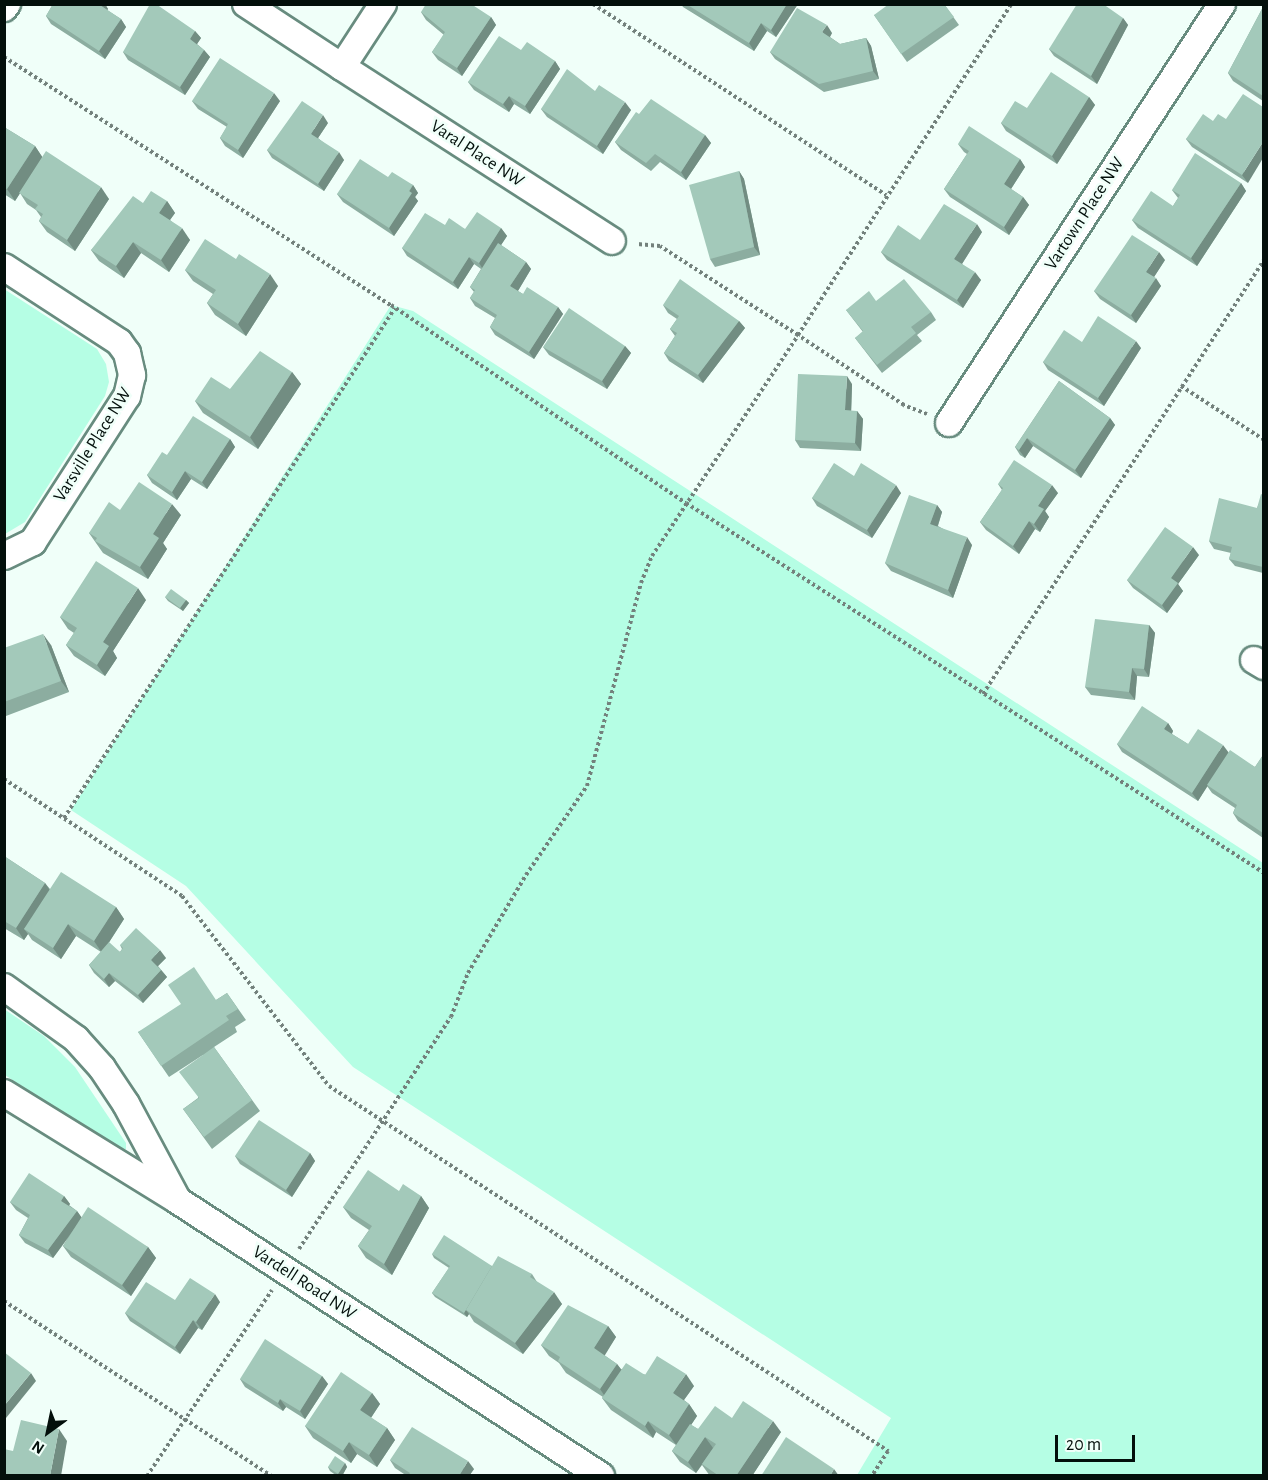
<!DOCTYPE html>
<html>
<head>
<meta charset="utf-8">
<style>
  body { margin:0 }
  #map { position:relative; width:1268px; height:1480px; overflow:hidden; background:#f0fff9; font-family:"Alegreya Sans",sans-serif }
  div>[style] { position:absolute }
  .green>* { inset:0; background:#b5fee4 }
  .path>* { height:4px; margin-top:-2px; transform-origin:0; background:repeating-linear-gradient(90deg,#73817c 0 3px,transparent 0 6px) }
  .roads { filter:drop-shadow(2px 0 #688c7f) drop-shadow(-2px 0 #688c7f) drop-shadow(0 2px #688c7f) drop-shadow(0 -2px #688c7f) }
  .minor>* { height:26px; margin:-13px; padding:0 13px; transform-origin:13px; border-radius:13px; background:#fff }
  .wall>* { inset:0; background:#8cada0 }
  .shaded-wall>* { inset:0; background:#728d82 }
  .building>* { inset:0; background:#a3c9ba }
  span { translate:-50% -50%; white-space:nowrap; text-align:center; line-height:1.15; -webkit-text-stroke:5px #f0fff9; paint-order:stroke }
  .street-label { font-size:18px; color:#030f0b }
  .frame { position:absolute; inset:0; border:6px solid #030f0b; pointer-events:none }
  .north { position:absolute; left:18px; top:1402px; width:60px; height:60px; -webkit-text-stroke:4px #f0fff9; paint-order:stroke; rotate:213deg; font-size:16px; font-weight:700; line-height:24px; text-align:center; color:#030f0b }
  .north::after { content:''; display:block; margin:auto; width:21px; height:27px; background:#030f0b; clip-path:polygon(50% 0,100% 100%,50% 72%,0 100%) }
  .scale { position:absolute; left:1055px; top:1435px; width:80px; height:27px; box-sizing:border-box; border:3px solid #030f0b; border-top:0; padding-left:8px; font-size:18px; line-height:21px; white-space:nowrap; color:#030f0b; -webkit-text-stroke:4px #f0fff9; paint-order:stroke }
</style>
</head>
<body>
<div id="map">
  <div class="green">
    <i style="clip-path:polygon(4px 289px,97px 349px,106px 364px,109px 382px,105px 396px,25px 522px,5px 534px)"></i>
    <i style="clip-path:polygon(391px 305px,413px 311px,1263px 863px,1263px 1475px,857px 1475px,891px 1418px,353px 1067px,186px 886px,71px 810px)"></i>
    <i style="clip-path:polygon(4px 1009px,44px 1036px,75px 1067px,126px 1143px,126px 1149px,117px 1150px,5px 1075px)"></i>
  </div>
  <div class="path">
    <i style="left:593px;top:4px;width:350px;rotate:33.1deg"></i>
    <i style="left:4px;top:57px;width:460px;rotate:32.7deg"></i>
    <i style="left:391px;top:305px;width:355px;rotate:33.9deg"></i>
    <i style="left:686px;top:503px;width:686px;rotate:32.62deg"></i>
    <i style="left:1181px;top:386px;width:99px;rotate:33deg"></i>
    <i style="left:927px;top:414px;width:25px;rotate:-159deg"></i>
    <i style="left:904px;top:405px;width:127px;rotate:-146.6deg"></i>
    <i style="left:798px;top:335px;width:394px;rotate:-57.2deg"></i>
    <i style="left:983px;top:694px;width:517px;rotate:-57.08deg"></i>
    <i style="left:4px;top:779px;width:213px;rotate:33.3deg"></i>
    <i style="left:182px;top:896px;width:240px;rotate:52.3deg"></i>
    <i style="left:329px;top:1086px;width:668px;rotate:33.14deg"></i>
    <i style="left:888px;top:1451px;width:30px;rotate:123deg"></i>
    <i style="left:64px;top:818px;width:608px;rotate:-57.02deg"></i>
    <i style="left:299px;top:1249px;width:277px;rotate:-56.8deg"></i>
    <i style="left:451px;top:1017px;width:47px;rotate:-68.9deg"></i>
    <i style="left:468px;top:973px;width:114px;rotate:-59.4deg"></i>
    <i style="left:526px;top:875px;width:108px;rotate:-55.6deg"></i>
    <i style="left:587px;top:786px;width:210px;rotate:-75.1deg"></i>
    <i style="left:641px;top:583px;width:29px;rotate:-68deg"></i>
    <i style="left:652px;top:556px;width:265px;rotate:-56.5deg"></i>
    <i style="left:798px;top:335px;width:164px;rotate:-147.2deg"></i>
    <i style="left:660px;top:246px;width:23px;rotate:-175deg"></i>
    <i style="left:4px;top:1301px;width:319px;rotate:33.2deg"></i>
    <i style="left:147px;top:1476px;width:224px;rotate:-56.1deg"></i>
  </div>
  <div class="roads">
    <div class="minor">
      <i style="left:246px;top:4px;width:115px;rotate:33.3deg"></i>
      <i style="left:342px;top:67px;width:75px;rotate:-56.9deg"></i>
      <i style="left:4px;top:8px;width:5px;rotate:-53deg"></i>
      <i style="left:342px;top:67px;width:321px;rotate:32.8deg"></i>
      <i style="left:4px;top:267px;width:137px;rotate:33.1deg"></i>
      <i style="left:119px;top:342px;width:14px;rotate:54deg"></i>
      <i style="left:127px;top:353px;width:23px;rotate:77deg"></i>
      <i style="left:132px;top:375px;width:22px;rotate:103deg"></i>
      <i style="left:127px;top:396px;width:174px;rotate:122.8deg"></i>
      <i style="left:33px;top:542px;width:32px;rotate:154deg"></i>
      <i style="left:949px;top:423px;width:500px;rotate:-56.91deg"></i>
      <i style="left:1254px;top:660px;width:12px;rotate:31deg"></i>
      <i style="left:4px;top:987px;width:89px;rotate:35.8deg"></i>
      <i style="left:76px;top:1039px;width:39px;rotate:48deg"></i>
      <i style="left:102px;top:1068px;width:43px;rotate:56.3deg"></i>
      <i style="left:126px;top:1104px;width:108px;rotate:61.8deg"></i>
      <i style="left:4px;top:1093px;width:203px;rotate:31.7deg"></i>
      <i style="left:177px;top:1200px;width:506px;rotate:33.06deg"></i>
    </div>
  </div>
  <div class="wall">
    <i style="clip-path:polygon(53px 4px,105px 4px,108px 9px,107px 10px,121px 19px,126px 27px,105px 59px,51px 24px,46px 16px)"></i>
    <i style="clip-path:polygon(681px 4px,798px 4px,776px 37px,767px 31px,754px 51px,683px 7px)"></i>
    <i style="clip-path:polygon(944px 4px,959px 25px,907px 62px,874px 15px)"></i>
    <i style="clip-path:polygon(1263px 7px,1263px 101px,1233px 81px,1228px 73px)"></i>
    <i style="clip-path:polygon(421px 12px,491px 17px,496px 25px,462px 76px,438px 60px,432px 52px,444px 35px,426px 20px)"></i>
    <i style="clip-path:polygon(1123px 18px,1128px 25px,1097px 84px,1054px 56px,1049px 49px)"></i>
    <i style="clip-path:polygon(195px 31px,201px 38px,197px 44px,204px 50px,210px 57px,185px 95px,128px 60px,123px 52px)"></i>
    <i style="clip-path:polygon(832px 33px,830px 37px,840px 44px,866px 38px,871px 46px,879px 79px,824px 92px,775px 59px,770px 52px)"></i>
    <i style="clip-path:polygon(521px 50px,555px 61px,560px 69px,530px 114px,514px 104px,509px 112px,474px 90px,468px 82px)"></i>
    <i style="clip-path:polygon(595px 91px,631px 110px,603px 154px,547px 117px,541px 109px)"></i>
    <i style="clip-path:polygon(1089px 97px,1095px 105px,1057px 164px,1006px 131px,1001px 123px,1027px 108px)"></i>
    <i style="clip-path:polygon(192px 101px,280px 101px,243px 158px,225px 146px,220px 138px,227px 127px,198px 109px)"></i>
    <i style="clip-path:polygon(639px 114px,705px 135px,711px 143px,686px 180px,660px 162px,651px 171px,621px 150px,615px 142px)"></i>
    <i style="clip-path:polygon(1226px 119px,1248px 183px,1192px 147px,1186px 139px,1213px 121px)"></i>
    <i style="clip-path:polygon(328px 123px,318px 138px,344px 160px,324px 191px,272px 158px,267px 150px)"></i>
    <i style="clip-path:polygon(4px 127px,35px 146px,42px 157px,109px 199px,75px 251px,47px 232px,39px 221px,41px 217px,36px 210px,27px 204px,20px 193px,15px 201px,4px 194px)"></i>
    <i style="clip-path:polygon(958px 144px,1020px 159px,1025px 167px,1011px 189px,1023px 197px,1029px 205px,1009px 235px,950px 197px,944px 189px,967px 154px,964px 152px)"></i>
    <i style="clip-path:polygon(739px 171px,744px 179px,760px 255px,715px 267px,710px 259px)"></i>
    <i style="clip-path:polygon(388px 177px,413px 185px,418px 193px,415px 197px,418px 201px,394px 236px,343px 202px,337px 194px)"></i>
    <i style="clip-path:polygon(1241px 183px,1246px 191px,1197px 266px,1138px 228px,1132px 220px,1173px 206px,1178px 198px,1172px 190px)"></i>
    <i style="clip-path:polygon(167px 201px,175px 213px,170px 220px,190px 240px,169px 272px,141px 253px,124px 278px,99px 261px,91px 250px,143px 203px)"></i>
    <i style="clip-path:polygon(445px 225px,465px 229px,501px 228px,507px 236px,501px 245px,526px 262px,531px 269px,518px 291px,523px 294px,558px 307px,563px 314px,534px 359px,495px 335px,490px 327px,495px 318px,475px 306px,470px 298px,474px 292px,470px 287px,481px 269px,474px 264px,458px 289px,407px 256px,402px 248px)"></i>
    <i style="clip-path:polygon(982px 232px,962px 264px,981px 280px,963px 308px,887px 260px,881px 252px,920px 240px)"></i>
    <i style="clip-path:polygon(236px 259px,278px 286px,246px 336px,215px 315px,207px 303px,213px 294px,193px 281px,185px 270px)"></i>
    <i style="clip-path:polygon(1165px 260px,1154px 277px,1161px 286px,1136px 323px,1100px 299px,1094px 291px)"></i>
    <i style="clip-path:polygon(876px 301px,931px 312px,936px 320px,917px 335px,922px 341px,882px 373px,855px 338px,863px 332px,846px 310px)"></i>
    <i style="clip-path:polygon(663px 305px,739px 321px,745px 328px,703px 383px,669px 361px,664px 353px,675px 336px,670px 329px,677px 319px,668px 313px)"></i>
    <i style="clip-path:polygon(1082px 342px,1141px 348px,1104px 406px,1048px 370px,1043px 362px)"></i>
    <i style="clip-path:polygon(625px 346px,631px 353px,607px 389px,549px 355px,543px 347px)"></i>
    <i style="clip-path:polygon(292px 372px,301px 384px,258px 449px,203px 413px,195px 401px,230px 389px)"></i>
    <i style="clip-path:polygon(1059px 381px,1110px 418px,1115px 425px,1081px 478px,1033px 446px,1025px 458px,1020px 455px,1015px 447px)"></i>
    <i style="clip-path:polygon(852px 384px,851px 411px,857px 411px,863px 419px,861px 451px,800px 448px,795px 440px)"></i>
    <i style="clip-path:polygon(230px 439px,235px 447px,207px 489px,191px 479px,177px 500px,152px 483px,147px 475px,167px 455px)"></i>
    <i style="clip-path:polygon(854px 476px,901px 493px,872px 538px,817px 506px,812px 498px)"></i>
    <i style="clip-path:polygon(998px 484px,1058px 493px,1045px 511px,1049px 517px,1040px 532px,1035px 529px,1019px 554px,986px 530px,980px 522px,1002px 490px)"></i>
    <i style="clip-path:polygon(1263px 495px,1263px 573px,1235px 566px,1229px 559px,1231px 553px,1214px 549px,1209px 541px,1257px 508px)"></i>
    <i style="clip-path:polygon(937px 505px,942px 512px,938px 526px,972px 545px,953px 598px,891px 571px,885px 563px)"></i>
    <i style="clip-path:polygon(120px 510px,181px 515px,163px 543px,167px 549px,148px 579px,103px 553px,89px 533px)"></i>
    <i style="clip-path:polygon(1199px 555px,1178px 584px,1183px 591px,1167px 613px,1133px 588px,1127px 580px)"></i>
    <i style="clip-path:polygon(165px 597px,186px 600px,189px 603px,183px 611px,168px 601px)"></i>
    <i style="clip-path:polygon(146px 600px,113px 651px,117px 658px,105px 676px,74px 656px,66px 645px,74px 633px,68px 629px,60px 617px)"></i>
    <i style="clip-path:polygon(1149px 625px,1155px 633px,1149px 677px,1137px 676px,1135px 700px,1091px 695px,1085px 687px)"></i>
    <i style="clip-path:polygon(51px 645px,69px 692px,6px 716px,4px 715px,4px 648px)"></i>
    <i style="clip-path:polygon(1168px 723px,1173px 731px,1172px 734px,1188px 744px,1228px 753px,1255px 767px,1263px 755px,1263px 838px,1238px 821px,1233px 813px,1235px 808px,1212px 793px,1207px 786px,1198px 801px,1122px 752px,1117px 744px)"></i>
    <i style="clip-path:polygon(4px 856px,45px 883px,50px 889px,116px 907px,124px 919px,108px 944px,120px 952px,122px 949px,120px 945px,166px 958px,158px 966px,167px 977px,143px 1003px,115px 981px,109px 987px,94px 973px,89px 965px,101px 952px,76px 936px,61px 959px,32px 940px,28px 934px,24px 940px,4px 928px)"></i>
    <i style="clip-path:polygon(227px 993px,246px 1020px,235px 1027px,237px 1032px,214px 1047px,260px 1111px,212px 1149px,183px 1109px,198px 1098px,203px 1055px,169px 1077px,138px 1032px,216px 1000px)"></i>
    <i style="clip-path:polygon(310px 1153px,315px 1161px,292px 1197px,240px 1164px,235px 1156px)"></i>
    <i style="clip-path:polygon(399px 1191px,421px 1196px,429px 1208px,392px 1275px,366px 1258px,358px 1246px,369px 1230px,351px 1218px,343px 1207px)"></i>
    <i style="clip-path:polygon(64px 1196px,70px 1204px,69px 1205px,77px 1211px,81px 1217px,148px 1247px,156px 1258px,131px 1296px,71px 1257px,63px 1246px,68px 1238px,53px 1258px,25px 1243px,19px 1235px,28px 1218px,16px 1210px,10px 1202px)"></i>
    <i style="clip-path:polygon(432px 1254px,532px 1274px,537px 1282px,562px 1304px,523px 1354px,474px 1322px,469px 1314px,467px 1317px,435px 1297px,432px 1293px,449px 1268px,434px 1258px)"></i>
    <i style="clip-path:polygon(175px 1300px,220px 1302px,202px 1330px,198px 1328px,180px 1354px,130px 1321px,125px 1313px)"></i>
    <i style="clip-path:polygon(608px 1326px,616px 1337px,604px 1355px,617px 1364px,621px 1369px,694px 1386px,684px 1400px,689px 1404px,697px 1416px,691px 1425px,698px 1429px,732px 1418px,781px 1432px,752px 1476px,710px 1476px,702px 1465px,696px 1473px,680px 1462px,672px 1451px,676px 1445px,656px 1432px,653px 1438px,611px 1410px,602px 1398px,603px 1397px,566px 1373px,559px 1363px,549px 1356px,541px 1345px)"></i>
    <i style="clip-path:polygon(322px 1376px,328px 1384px,305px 1419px,286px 1407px,283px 1411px,245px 1387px,240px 1379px)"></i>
    <i style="clip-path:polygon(372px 1393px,380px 1404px,371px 1418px,387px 1428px,395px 1440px,377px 1467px,357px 1454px,351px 1463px,313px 1438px,305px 1426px)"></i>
    <i style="clip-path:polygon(390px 1460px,474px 1469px,469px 1476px,407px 1476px,395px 1468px)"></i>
    <i style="clip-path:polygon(345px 1463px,347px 1467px,342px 1476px,337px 1476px,330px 1471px,328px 1467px)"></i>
  </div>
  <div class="shaded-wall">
    <i style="clip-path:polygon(100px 4px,105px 4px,108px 9px,105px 13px,100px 5px)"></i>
    <i style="clip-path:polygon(787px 4px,798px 4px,776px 37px,771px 30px)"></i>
    <i style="clip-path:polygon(491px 17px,496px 25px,462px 76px,457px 68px)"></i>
    <i style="clip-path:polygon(1123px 18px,1128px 25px,1097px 84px,1091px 76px)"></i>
    <i style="clip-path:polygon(121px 19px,126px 27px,105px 59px,99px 51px)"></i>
    <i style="clip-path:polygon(761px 23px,767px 31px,754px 51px,749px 43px)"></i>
    <i style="clip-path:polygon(827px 25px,832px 33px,828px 40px,822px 32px)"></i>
    <i style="clip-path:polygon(195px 31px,201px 38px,195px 47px,190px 39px)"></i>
    <i style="clip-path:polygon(866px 38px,871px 46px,879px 79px,873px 71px)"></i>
    <i style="clip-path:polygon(204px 50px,210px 57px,185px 95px,180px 87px)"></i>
    <i style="clip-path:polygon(555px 61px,560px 69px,530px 114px,525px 106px)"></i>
    <i style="clip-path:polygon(274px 93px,280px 101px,243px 158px,238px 150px)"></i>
    <i style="clip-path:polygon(509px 96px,514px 104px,509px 112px,503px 104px)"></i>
    <i style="clip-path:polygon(1089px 97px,1095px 105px,1057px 164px,1052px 156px)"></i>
    <i style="clip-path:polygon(625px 102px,631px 110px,603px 154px,597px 146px)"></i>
    <i style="clip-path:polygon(323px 115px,328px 123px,316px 141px,311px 134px)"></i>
    <i style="clip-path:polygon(705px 135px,711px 143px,686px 180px,681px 172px)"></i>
    <i style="clip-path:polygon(1263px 142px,1263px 158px,1248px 183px,1242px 175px)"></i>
    <i style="clip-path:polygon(35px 146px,43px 158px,15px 201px,7px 189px)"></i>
    <i style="clip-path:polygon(339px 152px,344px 160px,324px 191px,318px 184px)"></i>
    <i style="clip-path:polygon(1020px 159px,1025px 167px,1009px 192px,1004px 184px)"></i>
    <i style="clip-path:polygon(739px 171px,744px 179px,760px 255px,754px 247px)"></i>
    <i style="clip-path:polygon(1241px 183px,1246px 191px,1197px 266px,1191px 258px)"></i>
    <i style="clip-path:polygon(413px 185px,418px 193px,415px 197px,418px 201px,394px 236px,389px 228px)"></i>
    <i style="clip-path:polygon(101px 187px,109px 199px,75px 251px,67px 240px)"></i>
    <i style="clip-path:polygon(1023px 197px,1029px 205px,1009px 235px,1004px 227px)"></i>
    <i style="clip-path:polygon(167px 201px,175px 213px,167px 224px,159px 213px)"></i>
    <i style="clip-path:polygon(977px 224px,982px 232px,960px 267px,954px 259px)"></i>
    <i style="clip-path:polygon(182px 228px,190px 240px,169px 272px,161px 260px)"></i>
    <i style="clip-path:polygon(501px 228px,507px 236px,484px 271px,479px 263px)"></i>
    <i style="clip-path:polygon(133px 242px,141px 253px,124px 278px,116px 266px)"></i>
    <i style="clip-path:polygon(1159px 252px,1165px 260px,1152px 280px,1146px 272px)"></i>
    <i style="clip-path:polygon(469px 257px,474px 264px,458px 289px,453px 282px)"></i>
    <i style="clip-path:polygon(526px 262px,531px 269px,516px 294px,510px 286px)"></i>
    <i style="clip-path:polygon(975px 272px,981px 280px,963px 308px,957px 300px)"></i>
    <i style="clip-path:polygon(270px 274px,278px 286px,246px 336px,238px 324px)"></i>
    <i style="clip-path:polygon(1156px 278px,1161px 286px,1136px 323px,1131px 315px)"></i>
    <i style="clip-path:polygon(558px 307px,563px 314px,534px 359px,529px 352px)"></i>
    <i style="clip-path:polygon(739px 321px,745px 328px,703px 383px,698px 375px)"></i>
    <i style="clip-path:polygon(1136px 341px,1141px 348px,1104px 406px,1098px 398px)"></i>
    <i style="clip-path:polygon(625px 346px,631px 353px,607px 389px,602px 381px)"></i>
    <i style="clip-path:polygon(292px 372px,301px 384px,258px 449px,250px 437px)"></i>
    <i style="clip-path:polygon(847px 376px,852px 384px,851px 418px,845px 410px)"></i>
    <i style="clip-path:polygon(857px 411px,863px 419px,861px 451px,855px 443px)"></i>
    <i style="clip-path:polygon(1110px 418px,1115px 425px,1081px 478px,1075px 470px)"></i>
    <i style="clip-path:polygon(1027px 438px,1033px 446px,1025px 458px,1019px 450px)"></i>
    <i style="clip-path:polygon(230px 439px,235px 447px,207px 489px,202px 482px)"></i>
    <i style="clip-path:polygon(185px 471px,191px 479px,177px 500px,172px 492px)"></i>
    <i style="clip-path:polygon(896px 485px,901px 493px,872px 538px,867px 530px)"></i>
    <i style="clip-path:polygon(1052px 485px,1058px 493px,1045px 511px,1049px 517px,1040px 532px,1034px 524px,1038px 506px)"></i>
    <i style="clip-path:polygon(172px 504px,181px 515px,163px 543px,167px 549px,148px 579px,140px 567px,153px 534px)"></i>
    <i style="clip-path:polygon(937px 505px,942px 512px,936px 531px,930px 524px)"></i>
    <i style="clip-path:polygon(1029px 521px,1035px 529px,1019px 554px,1013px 546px)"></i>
    <i style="clip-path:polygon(967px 537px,972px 545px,953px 598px,948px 590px)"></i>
    <i style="clip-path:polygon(1193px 547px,1199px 555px,1178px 584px,1183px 591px,1167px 613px,1162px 605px,1171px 578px)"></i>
    <i style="clip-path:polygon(138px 588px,146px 600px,113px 651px,117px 658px,105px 676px,97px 665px,103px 642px)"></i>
    <i style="clip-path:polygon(186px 600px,189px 603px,183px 611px,180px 608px)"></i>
    <i style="clip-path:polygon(1149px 625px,1155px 633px,1149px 677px,1144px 669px)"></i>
    <i style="clip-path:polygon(43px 634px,51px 645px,69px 692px,61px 681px)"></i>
    <i style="clip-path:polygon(1132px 668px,1137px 676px,1135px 700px,1129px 692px)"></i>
    <i style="clip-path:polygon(1168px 723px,1173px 731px,1170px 737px,1164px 729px)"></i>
    <i style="clip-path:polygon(1223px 745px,1229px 753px,1198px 801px,1192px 793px)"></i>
    <i style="clip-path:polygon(45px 883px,53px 895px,24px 929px,28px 934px,24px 940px,16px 928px)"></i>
    <i style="clip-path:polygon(116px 907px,124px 919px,102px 953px,94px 941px)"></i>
    <i style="clip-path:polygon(68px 924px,76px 936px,61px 959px,53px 948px)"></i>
    <i style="clip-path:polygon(160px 950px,166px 958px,156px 968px,151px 960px)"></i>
    <i style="clip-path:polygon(161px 970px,167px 977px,143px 1003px,138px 995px)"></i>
    <i style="clip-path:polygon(109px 973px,115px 981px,109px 987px,104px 979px)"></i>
    <i style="clip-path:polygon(310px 1153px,315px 1161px,292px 1197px,286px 1190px)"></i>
    <i style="clip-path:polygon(64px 1196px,70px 1204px,67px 1208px,61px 1201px)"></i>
    <i style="clip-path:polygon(421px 1196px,429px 1208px,392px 1275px,384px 1264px)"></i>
    <i style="clip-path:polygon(77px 1211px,82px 1218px,53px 1258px,48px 1250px)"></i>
    <i style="clip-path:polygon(148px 1247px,156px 1258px,131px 1296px,122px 1285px)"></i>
    <i style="clip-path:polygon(554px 1292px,562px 1304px,523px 1354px,515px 1343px)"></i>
    <i style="clip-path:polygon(215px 1294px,220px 1302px,202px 1330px,196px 1322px)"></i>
    <i style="clip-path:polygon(466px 1310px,469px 1314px,467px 1317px,464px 1313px)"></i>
    <i style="clip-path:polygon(193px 1320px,198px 1328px,180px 1354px,175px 1347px)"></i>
    <i style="clip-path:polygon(608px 1326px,616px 1337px,602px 1360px,594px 1348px)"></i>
    <i style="clip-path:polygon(617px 1364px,625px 1375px,608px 1401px,600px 1389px)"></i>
    <i style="clip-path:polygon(31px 1373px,36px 1381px,6px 1418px,4px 1416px,4px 1406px)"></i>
    <i style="clip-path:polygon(686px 1374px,694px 1386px,681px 1404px,673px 1393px)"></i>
    <i style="clip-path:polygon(322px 1376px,328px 1384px,305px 1419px,300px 1411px)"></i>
    <i style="clip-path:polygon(372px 1393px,380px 1404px,368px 1422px,360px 1410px)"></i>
    <i style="clip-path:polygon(280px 1399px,286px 1407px,283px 1411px,278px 1403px)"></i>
    <i style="clip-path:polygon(689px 1404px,697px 1416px,677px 1446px,669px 1435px)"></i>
    <i style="clip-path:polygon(648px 1421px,656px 1432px,653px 1438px,645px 1426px)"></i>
    <i style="clip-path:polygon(773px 1421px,781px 1432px,752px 1476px,736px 1476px)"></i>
    <i style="clip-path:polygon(387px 1428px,395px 1440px,377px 1467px,369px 1455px)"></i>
    <i style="clip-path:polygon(59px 1429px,67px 1441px,61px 1476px,50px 1476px)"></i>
    <i style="clip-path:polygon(705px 1437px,713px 1448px,696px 1473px,688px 1462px)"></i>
    <i style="clip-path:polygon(349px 1442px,357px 1454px,351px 1463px,343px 1451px)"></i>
    <i style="clip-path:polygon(468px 1461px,474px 1469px,469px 1476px,459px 1476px)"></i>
    <i style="clip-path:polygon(345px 1463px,347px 1467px,342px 1476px,339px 1476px,338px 1474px)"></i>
    <i style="clip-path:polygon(834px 1469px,839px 1476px,830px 1476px)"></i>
  </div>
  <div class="building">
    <i style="clip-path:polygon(53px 4px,100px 4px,100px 5px,121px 19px,99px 51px,46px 16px)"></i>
    <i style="clip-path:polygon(150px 4px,156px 4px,195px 31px,190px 39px,204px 50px,180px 87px,123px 52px)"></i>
    <i style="clip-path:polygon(426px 4px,471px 4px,491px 17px,457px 68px,432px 52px,445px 32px,421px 12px)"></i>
    <i style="clip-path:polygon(686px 4px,787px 4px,771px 30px,761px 23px,749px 43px)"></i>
    <i style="clip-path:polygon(889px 4px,944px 4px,954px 17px,901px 54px,874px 15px)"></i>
    <i style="clip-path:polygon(1077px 4px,1103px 4px,1123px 18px,1091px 76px,1049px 49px)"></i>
    <i style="clip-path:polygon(1263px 7px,1263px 96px,1228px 73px)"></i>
    <i style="clip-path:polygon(797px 8px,827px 25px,822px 32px,840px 44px,866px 38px,873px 71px,819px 84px,770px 52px)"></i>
    <i style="clip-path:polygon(499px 36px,521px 50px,527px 42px,555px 61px,525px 106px,509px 96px,503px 104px,468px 82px)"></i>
    <i style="clip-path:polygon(220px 58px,274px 93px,238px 150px,220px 138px,228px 124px,192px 101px)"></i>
    <i style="clip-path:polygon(567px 69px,595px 91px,599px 85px,625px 102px,597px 146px,541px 109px)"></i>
    <i style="clip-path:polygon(1051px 72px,1089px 97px,1052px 156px,1001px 123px,1015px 101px,1027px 108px)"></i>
    <i style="clip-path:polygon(1243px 94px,1263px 107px,1263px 142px,1242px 175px,1186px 139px,1203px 114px,1213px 121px,1218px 114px,1226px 119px)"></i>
    <i style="clip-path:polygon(651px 99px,705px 135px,681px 172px,655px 154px,646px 163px,615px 142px,636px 112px,639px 114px)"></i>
    <i style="clip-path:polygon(302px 101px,323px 115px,311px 134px,339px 152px,318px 184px,267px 150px)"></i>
    <i style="clip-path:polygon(969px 126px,1020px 159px,1004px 184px,1023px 197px,1004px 227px,944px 189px,969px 151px,958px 144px)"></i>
    <i style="clip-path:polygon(4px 127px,35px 146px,7px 189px,4px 188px)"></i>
    <i style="clip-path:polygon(46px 151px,101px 187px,67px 240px,39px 221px,43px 214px,35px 209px,38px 205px,19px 193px)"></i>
    <i style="clip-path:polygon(1195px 153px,1241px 183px,1191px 258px,1132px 220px,1151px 191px,1173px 206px,1180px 195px,1172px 190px)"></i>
    <i style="clip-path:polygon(360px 159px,388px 177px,392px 172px,413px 185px,409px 191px,412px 193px,389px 228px,337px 194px)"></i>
    <i style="clip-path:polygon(739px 171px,754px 247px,710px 259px,689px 185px)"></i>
    <i style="clip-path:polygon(151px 191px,167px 201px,159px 213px,182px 228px,161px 260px,133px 242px,116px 266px,91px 250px,133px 196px,143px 203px)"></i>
    <i style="clip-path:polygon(944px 204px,977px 224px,954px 259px,975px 272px,957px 300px,881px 252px,898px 225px,920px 240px)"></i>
    <i style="clip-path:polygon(477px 212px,501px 228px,479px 263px,469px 257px,453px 282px,402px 248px,425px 213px,445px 225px,449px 218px,465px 229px)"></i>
    <i style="clip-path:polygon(1132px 235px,1159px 252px,1146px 272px,1156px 278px,1131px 315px,1094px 291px)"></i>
    <i style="clip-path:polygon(205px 239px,236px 259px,239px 254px,270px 274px,238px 324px,207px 303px,216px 290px,185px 270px)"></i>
    <i style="clip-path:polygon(498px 243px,526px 262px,510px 286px,523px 294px,527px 287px,558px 307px,529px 352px,490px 327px,497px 315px,470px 298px,475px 290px,470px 287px)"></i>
    <i style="clip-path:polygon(680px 279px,739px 321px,698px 375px,664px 353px,677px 333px,670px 329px,679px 316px,663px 305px)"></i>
    <i style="clip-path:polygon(904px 279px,931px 312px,911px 327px,916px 333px,877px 365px,855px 338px,863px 331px,846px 310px,869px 291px,876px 301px)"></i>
    <i style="clip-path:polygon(569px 308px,625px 346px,602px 381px,543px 347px)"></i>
    <i style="clip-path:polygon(1098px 316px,1136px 341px,1098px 398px,1043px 362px,1064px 330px,1082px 342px)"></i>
    <i style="clip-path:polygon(260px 351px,292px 372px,250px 437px,195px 401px,211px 377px,230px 389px)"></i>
    <i style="clip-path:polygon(798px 374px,847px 376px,845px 410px,857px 411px,855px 443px,795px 440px)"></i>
    <i style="clip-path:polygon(1059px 381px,1110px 418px,1075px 470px,1027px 438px,1019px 450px,1015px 447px)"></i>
    <i style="clip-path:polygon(193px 416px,230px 439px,202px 482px,185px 471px,172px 492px,147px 475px,162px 452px,167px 455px)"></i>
    <i style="clip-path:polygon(1014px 460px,1052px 485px,1038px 506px,1044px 509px,1034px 524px,1029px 521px,1013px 546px,980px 522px,1003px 488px,998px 484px)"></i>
    <i style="clip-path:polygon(834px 463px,854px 476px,861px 463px,896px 485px,867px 530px,812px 498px)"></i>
    <i style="clip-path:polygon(139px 482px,172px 504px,153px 534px,159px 538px,140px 567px,95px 541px,97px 538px,89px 533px,109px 502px,120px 510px)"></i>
    <i style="clip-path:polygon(1261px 494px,1263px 495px,1263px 567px,1229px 559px,1232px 547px,1209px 541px,1219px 498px,1257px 508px)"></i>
    <i style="clip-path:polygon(909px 495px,937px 505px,930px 524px,967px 537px,948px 590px,885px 563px)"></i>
    <i style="clip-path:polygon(1165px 527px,1193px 547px,1171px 578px,1178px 583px,1162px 605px,1127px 580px)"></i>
    <i style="clip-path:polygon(96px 561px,138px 588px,103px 642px,109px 646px,97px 665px,66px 645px,77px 628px,60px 617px)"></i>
    <i style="clip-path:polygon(171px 589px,186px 600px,180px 608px,165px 597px)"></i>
    <i style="clip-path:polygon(1095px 619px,1149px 625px,1144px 669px,1132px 668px,1129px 692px,1085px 687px)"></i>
    <i style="clip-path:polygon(43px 634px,61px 681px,4px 702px,4px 648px)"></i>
    <i style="clip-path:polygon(1142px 706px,1168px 723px,1164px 729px,1188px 744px,1198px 729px,1223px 745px,1192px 793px,1117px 744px)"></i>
    <i style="clip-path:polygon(1230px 750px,1255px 767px,1263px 755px,1263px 833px,1233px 813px,1237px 805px,1207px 785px)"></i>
    <i style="clip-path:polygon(4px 856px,45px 883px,16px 928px,4px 921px)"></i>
    <i style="clip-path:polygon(61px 872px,116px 907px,94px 941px,68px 924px,53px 948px,24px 929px)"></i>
    <i style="clip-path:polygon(136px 928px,160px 950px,151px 960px,161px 970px,138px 995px,109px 973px,104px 979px,89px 965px,109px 942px,120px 952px,123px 948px,120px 945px)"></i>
    <i style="clip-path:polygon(194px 967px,216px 1000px,227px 993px,238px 1009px,226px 1016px,229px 1020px,161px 1066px,138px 1032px,181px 1004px,168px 985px)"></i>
    <i style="clip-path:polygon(214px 1047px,252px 1100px,204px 1137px,183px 1109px,199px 1098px,179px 1072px)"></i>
    <i style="clip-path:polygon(259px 1120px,310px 1153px,286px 1190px,235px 1156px)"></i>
    <i style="clip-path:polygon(368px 1170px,399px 1191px,403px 1184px,421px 1196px,384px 1264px,358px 1246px,372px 1226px,343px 1207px)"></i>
    <i style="clip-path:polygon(29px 1173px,64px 1196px,61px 1201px,77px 1211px,48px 1250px,19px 1235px,30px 1215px,10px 1202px)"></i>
    <i style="clip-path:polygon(88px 1207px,148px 1247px,122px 1285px,63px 1246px)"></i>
    <i style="clip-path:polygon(444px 1235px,492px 1266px,464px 1313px,432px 1293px,450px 1266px,432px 1254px)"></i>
    <i style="clip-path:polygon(498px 1256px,532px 1274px,530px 1277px,554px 1292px,515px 1343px,466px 1310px)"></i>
    <i style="clip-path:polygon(190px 1278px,215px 1294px,196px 1322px,193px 1320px,175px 1347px,125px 1313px,146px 1282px,175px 1300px)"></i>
    <i style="clip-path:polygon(568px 1305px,608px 1326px,594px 1348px,617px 1364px,600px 1389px,558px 1361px,560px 1357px,541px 1345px)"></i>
    <i style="clip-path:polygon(265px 1339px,322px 1376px,300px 1411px,280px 1399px,278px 1403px,240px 1379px)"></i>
    <i style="clip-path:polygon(4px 1352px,31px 1373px,4px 1406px)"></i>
    <i style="clip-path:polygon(657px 1356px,686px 1374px,673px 1393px,689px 1404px,669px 1435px,648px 1421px,645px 1426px,602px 1398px,626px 1363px,645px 1375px)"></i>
    <i style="clip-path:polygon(341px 1372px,372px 1393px,360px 1410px,387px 1428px,369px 1455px,349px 1442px,343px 1451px,305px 1426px)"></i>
    <i style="clip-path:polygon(743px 1401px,773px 1421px,736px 1476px,719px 1476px,702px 1464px,716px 1444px,705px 1437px,688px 1462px,672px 1451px,690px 1424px,698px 1429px,715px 1406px,732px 1418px)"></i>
    <i style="clip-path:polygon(21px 1420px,59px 1429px,50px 1476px,4px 1476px,4px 1449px,13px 1451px)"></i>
    <i style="clip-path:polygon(412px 1427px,468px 1461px,459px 1476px,408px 1476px,410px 1473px,390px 1460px)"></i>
    <i style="clip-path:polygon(786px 1437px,834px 1469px,830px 1476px,761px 1476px)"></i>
    <i style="clip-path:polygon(335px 1456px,345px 1463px,338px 1474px,328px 1467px)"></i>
  </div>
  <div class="street-label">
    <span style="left:477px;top:154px;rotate:33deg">Varal Place NW</span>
    <span style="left:1085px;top:214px;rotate:-57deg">Vartown Place NW</span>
    <span style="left:93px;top:445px;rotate:-58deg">Varsville Place NW</span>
    <span style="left:304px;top:1283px;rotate:33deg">Vardell Road NW</span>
  </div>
  <div class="frame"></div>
  <div class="north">N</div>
  <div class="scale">20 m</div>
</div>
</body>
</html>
